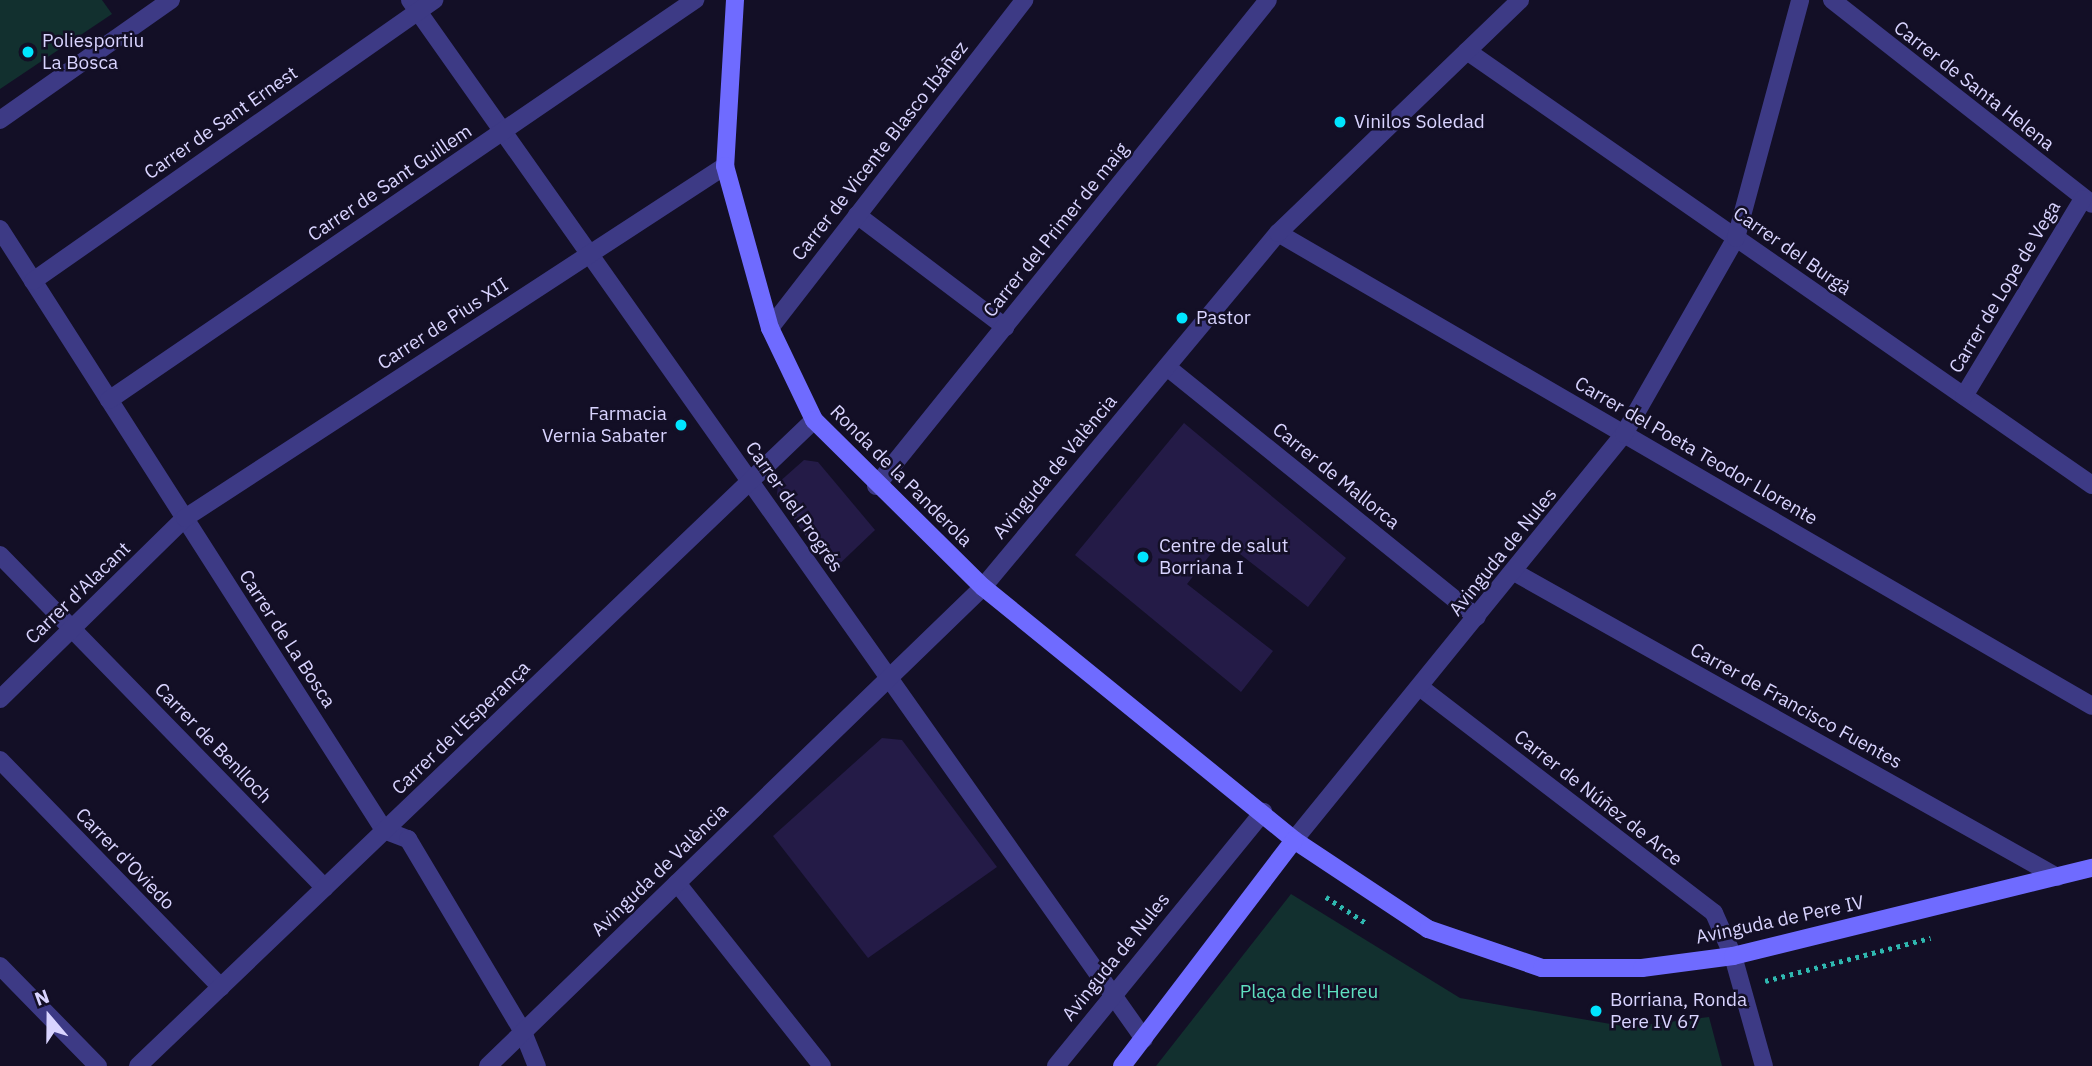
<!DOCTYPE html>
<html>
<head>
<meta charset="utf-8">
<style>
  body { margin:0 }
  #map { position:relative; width:2092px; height:1066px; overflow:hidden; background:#130f26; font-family:"IBM Plex Sans",sans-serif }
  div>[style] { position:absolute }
  .green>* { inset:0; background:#12302f }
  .building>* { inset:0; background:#241b47 }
  .path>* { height:4.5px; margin-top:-2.25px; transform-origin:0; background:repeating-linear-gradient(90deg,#2fb8b0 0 3.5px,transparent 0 8.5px) }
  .street>* { height:18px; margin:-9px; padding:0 9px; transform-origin:9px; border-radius:9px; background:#3d3a85 }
  .secondary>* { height:18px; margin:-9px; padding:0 9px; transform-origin:9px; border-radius:9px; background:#6f6bff }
  .dots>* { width:19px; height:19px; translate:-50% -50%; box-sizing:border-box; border:4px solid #130f26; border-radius:50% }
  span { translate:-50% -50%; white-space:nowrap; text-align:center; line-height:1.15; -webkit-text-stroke:5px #130f26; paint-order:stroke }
  .poi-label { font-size:19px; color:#d9d4ff }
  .left { translate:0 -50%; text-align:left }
  .right { translate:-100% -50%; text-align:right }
  .street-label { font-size:19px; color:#d9d4ff }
  .park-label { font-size:19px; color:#5fe0c0 }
  .north { position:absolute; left:14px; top:982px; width:70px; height:70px; -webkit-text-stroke:5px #130f26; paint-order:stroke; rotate:340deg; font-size:19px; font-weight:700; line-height:28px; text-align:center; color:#d9d4ff }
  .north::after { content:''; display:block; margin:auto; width:24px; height:32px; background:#d9d4ff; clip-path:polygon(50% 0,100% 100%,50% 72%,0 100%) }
</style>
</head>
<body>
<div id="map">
  <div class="green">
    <i style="clip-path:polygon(0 0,102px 0,112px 14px,0 89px)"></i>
    <i style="clip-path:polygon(1291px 894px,1460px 998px,1628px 1027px,1709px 1017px,1722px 1066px,1156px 1066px)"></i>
  </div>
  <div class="building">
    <i style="clip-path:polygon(1184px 423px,1346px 558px,1308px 607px,1222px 540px,1187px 584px,1273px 651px,1241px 692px,1075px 555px)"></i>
    <i style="clip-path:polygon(804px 460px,818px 462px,875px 530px,831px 572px,777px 495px,778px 483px)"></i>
    <i style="clip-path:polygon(882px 738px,902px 740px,997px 867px,868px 958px,773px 836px)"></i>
  </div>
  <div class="path">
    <i style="left:1326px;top:897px;width:48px;rotate:33deg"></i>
    <i style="left:1765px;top:981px;width:171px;rotate:-14.6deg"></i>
  </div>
  <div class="street">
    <i style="left:410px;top:0;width:1272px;rotate:54.76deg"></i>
    <i style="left:1832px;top:0;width:330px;rotate:38.1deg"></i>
    <i style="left:1467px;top:51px;width:761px;rotate:34.78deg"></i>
    <i style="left:0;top:120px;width:209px;rotate:-35.1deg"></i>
    <i style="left:857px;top:215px;width:186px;rotate:37.1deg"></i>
    <i style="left:0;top:229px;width:713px;rotate:57.42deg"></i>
    <i style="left:384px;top:830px;width:26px;rotate:21deg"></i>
    <i style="left:408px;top:839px;width:225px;rotate:59.2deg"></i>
    <i style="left:523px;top:1032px;width:37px;rotate:68deg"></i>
    <i style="left:1278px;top:233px;width:941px;rotate:30.16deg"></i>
    <i style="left:33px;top:281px;width:490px;rotate:-35deg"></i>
    <i style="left:770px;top:328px;width:415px;rotate:-52.2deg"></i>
    <i style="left:1167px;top:367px;width:398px;rotate:38.9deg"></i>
    <i style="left:1964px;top:396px;width:230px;rotate:-58.9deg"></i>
    <i style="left:109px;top:400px;width:710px;rotate:-34.32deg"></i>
    <i style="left:876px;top:486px;width:624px;rotate:-51.11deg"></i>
    <i style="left:0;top:555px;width:465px;rotate:45.7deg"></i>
    <i style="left:1514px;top:572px;width:623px;rotate:29.32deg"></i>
    <i style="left:1421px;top:688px;width:369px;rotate:37.5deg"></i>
    <i style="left:1714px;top:913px;width:47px;rotate:66.2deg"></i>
    <i style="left:1733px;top:956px;width:114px;rotate:74.3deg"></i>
    <i style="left:0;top:699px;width:259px;rotate:-44.4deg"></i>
    <i style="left:185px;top:518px;width:645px;rotate:-33.1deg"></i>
    <i style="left:0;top:760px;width:317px;rotate:45.8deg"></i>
    <i style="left:1294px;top:840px;width:523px;rotate:-50.9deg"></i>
    <i style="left:1624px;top:434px;width:226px;rotate:-60.3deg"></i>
    <i style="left:1736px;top:238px;width:246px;rotate:-74.9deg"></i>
    <i style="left:677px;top:883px;width:233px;rotate:51.6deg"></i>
    <i style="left:0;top:966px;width:140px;rotate:45.6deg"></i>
    <i style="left:138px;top:1066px;width:935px;rotate:-43.7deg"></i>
    <i style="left:488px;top:1066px;width:689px;rotate:-44.06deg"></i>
    <i style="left:983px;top:587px;width:461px;rotate:-50.2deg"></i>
    <i style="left:1278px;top:233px;width:336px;rotate:-43.9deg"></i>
    <i style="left:1056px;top:1066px;width:328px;rotate:-50.8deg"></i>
  </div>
  <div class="secondary">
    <i style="left:735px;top:0;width:166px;rotate:93.4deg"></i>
    <i style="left:725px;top:166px;width:168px;rotate:74.5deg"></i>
    <i style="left:770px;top:328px;width:102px;rotate:64.4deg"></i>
    <i style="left:814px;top:420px;width:238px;rotate:44.7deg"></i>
    <i style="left:983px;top:587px;width:401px;rotate:39.1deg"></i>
    <i style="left:1294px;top:840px;width:161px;rotate:33.6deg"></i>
    <i style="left:1428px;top:929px;width:120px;rotate:18.9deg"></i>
    <i style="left:1542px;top:968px;width:100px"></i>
    <i style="left:1642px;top:968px;width:92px;rotate:-7.5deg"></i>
    <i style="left:1733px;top:956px;width:370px;rotate:-13.8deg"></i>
    <i style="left:1122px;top:1066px;width:284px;rotate:-52.7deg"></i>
  </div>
  <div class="dots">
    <i style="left:28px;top:52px;background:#00e5ff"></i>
    <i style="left:1340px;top:122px;background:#00e5ff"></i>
    <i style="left:1182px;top:318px;background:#00e5ff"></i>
    <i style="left:681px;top:425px;background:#00e5ff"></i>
    <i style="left:1143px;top:557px;background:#00e5ff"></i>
    <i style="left:1596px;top:1011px;background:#00e5ff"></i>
  </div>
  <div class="poi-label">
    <span class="left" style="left:42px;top:52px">Poliesportiu<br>La Bosca</span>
    <span class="left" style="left:1354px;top:122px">Vinilos Soledad</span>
    <span class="left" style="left:1196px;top:318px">Pastor</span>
    <span class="right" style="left:667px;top:425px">Farmacia<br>Vernia Sabater</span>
    <span class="left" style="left:1159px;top:557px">Centre de salut<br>Borriana I</span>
    <span class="left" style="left:1610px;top:1011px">Borriana, Ronda<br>Pere IV 67</span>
  </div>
  <div class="street-label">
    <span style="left:1974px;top:86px;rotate:38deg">Carrer de Santa Helena</span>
    <span style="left:221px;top:123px;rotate:-35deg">Carrer de Sant Ernest</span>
    <span style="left:880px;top:151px;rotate:-52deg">Carrer de Vicente Blasco Ibáñez</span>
    <span style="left:390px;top:183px;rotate:-34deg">Carrer de Sant Guillem</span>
    <span style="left:1056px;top:230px;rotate:-51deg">Carrer del Primer de maig</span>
    <span style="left:1792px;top:251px;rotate:35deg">Carrer del Burgà</span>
    <span style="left:2005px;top:287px;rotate:-59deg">Carrer de Lope de Vega</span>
    <span style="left:443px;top:324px;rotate:-33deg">Carrer de Pius XII</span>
    <span style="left:1696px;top:451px;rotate:30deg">Carrer del Poeta Teodor Llorente</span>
    <span style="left:1055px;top:467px;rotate:-50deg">Avinguda de València</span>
    <span style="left:901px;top:476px;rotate:45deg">Ronda de la Panderola</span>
    <span style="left:1336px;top:476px;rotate:39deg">Carrer de Mallorca</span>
    <span style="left:794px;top:507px;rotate:55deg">Carrer del Progrés</span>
    <span style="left:1503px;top:552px;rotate:-51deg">Avinguda de Nules</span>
    <span style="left:78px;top:593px;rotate:-44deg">Carrer d'Alacant</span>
    <span style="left:287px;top:639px;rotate:57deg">Carrer de La Bosca</span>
    <span style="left:1796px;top:706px;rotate:29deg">Carrer de Francisco Fuentes</span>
    <span style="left:461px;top:728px;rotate:-44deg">Carrer de l'Esperança</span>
    <span style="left:213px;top:743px;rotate:46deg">Carrer de Benlloch</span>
    <span style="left:1598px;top:798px;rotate:38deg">Carrer de Núñez de Arce</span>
    <span style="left:125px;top:859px;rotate:46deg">Carrer d'Oviedo</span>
    <span style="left:660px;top:870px;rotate:-44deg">Avinguda de València</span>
    <span style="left:1780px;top:920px;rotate:-12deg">Avinguda de Pere IV</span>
    <span style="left:1116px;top:957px;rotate:-51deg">Avinguda de Nules</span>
  </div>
  <div class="park-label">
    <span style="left:1309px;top:992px">Plaça de l'Hereu</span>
  </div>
  <div class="north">N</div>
</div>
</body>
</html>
